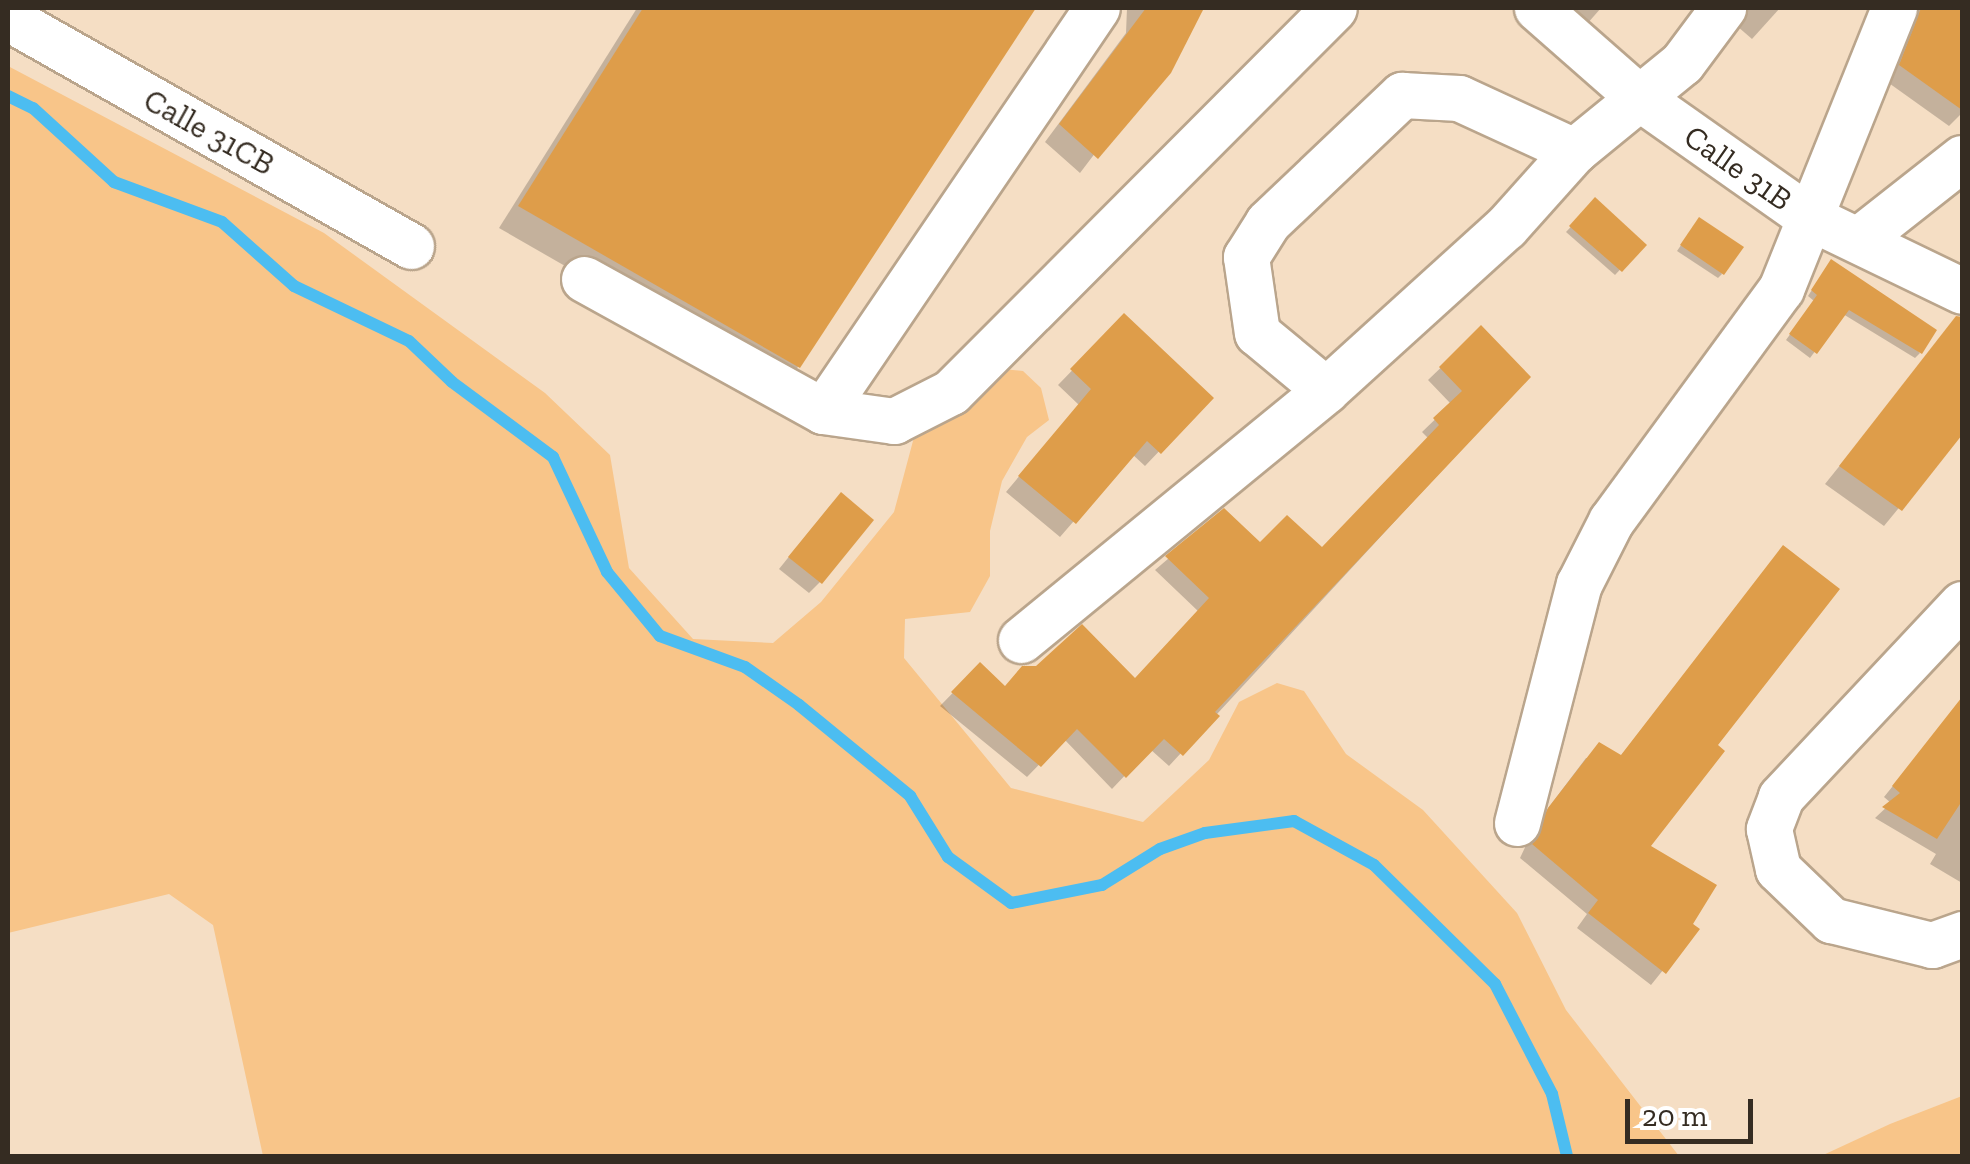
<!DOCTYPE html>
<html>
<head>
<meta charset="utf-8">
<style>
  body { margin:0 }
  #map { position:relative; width:1970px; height:1164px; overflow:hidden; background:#f5dec4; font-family:"Zilla Slab",serif }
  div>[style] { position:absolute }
  .green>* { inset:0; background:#f8c589 }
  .shadow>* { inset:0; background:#0003 }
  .stream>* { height:12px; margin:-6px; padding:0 6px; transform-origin:6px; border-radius:6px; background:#4cbdf1 }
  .building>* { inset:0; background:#de9d4a }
  .roads { filter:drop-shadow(2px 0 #baa58c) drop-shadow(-2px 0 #baa58c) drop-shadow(0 2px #baa58c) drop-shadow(0 -2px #baa58c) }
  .minor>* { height:45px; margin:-22.5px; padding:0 22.5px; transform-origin:22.5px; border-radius:22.5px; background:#fff }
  span { translate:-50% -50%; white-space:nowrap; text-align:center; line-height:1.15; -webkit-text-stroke:8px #fff; paint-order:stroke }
  .street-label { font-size:32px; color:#352c22 }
  .frame { position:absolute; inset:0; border:10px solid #352c22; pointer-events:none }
  .scale { position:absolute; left:1625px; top:1099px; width:128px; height:45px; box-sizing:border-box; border:5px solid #352c22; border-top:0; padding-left:12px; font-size:30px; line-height:35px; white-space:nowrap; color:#352c22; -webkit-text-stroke:8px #fff; paint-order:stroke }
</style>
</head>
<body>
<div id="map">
  <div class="green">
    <i style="clip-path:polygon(8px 66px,324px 233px,545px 393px,610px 455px,629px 568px,693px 639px,773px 643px,821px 602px,894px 512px,917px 426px,992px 368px,1023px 371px,1041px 388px,1049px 420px,1027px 437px,1002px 481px,990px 531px,990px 576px,970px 612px,905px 619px,904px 658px,1011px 788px,1143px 822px,1209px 760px,1239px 702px,1277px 683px,1304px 691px,1346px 754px,1423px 810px,1517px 913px,1566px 1010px,1679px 1156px,263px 1156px,213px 925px,169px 894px,8px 933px)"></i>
    <i style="clip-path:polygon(1962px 1096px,1962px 1156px,1821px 1156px,1890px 1124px)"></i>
  </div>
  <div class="shadow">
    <i style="clip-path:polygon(637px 8px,1033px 8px,798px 367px,777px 388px,499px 228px)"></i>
    <i style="clip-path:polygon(1127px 8px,1193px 8px,1194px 23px,1080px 173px,1045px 142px,1126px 33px)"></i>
    <i style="clip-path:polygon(1572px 8px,1601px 8px,1587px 24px)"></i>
    <i style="clip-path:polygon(1739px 8px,1780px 8px,1752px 39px,1737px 26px)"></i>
    <i style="clip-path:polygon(1920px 8px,1962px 8px,1962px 113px,1949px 126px,1886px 81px)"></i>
    <i style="clip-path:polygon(1595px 201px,1643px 245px,1615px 275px,1566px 232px)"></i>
    <i style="clip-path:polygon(1695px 225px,1722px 274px,1718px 278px,1677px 251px)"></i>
    <i style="clip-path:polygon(1827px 267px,1920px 353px,1915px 358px,1843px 314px,1810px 358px,1786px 340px,1814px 301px,1808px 296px)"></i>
    <i style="clip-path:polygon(1124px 317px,1210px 398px,1145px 466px,1132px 454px,1060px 537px,1006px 492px,1079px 405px,1058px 385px)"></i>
    <i style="clip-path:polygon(1481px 329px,1528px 377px,1169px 766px,1150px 749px,1112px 789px,1064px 739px,1027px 777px,940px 706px,980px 665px,1004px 688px,1135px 681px,1199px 612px,1155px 570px,1224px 511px,1260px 545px,1321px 550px,1428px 438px,1422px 432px,1451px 404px,1428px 380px)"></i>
    <i style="clip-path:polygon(1944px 336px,1962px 344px,1962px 431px,1884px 526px,1825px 484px)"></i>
    <i style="clip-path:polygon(830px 506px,820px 582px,809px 593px,779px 569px)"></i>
    <i style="clip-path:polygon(1783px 548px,1714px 746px,1647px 846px,1696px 929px,1651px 985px,1577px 928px,1587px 914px,1520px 858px,1536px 824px,1586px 758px,1620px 757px)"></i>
    <i style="clip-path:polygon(1959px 704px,1962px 707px,1962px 883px,1930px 864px,1936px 854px,1875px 818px,1891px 803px,1884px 797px)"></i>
  </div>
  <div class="stream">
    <i style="left:8px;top:96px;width:28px;rotate:26deg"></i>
    <i style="left:33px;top:108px;width:110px;rotate:42.4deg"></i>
    <i style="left:114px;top:182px;width:115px;rotate:20.3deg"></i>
    <i style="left:222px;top:222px;width:96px;rotate:41.6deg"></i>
    <i style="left:294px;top:286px;width:127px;rotate:25.6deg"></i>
    <i style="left:409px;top:341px;width:59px;rotate:43.6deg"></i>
    <i style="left:452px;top:382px;width:126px;rotate:36.6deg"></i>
    <i style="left:553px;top:457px;width:127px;rotate:64.8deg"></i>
    <i style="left:607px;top:572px;width:83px;rotate:50.4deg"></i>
    <i style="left:660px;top:636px;width:90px;rotate:20deg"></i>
    <i style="left:745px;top:667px;width:66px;rotate:35.1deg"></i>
    <i style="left:799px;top:705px;width:144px;rotate:39.3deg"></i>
    <i style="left:910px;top:796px;width:72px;rotate:58.1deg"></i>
    <i style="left:948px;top:857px;width:78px;rotate:36.1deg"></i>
    <i style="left:1011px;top:903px;width:93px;rotate:-11.2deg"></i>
    <i style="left:1102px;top:885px;width:68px;rotate:-31.8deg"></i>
    <i style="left:1160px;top:849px;width:48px;rotate:-19.6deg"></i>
    <i style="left:1205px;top:833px;width:90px;rotate:-7.7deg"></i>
    <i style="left:1294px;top:821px;width:91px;rotate:28.8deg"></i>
    <i style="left:1374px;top:865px;width:170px;rotate:44.5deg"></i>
    <i style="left:1495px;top:984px;width:124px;rotate:62.6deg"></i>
    <i style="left:1552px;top:1094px;width:64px;rotate:76.4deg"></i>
  </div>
  <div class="building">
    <i style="clip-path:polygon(643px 8px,1036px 8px,800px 368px,518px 206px)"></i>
    <i style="clip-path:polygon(1146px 8px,1204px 8px,1171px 73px,1098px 159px,1059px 124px)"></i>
    <i style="clip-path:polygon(1921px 8px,1962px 8px,1962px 110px,1899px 65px)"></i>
    <i style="clip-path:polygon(1595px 197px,1647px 245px,1622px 272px,1569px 226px)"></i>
    <i style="clip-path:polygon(1699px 217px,1744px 247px,1724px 275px,1680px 245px)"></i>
    <i style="clip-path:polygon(1831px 259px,1937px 330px,1922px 354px,1849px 310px,1817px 354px,1789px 334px,1817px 295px,1811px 290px)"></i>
    <i style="clip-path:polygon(1124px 313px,1214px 398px,1161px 454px,1147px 441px,1076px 524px,1018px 476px,1091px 389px,1070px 369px)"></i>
    <i style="clip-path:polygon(1956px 316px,1962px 317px,1962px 435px,1902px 511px,1839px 466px)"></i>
    <i style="clip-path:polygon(1481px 325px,1531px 377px,1215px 712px,1220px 716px,1183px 756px,1164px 739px,1126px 778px,1077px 729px,1041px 767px,951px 692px,980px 662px,1005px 686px,1022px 666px,1036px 666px,1082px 624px,1135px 678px,1209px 598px,1165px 556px,1224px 508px,1260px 542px,1287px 515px,1322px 547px,1439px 425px,1433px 418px,1462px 391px,1439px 367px)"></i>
    <i style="clip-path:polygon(841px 492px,874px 520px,822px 584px,788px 557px)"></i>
    <i style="clip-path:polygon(1783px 545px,1840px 589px,1718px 745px,1725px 751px,1651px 846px,1717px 885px,1693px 924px,1700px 929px,1666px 974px,1588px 913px,1598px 900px,1532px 844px,1548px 808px,1599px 742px,1621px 755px)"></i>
    <i style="clip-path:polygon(1962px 697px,1962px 801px,1937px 839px,1882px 807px,1900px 793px,1892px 786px)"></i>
  </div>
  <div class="roads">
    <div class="minor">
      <i style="left:1537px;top:8px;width:133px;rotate:41.3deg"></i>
      <i style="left:1637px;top:96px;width:208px;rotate:35.2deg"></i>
      <i style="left:1807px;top:216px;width:172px;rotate:25.8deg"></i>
      <i style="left:8px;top:18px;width:463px;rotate:29.5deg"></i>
      <i style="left:1859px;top:239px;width:131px;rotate:-38.2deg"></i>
      <i style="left:584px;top:279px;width:273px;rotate:28.9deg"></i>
      <i style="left:823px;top:411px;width:72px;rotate:8deg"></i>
      <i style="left:894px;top:421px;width:64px;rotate:-27deg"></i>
      <i style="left:951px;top:392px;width:542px;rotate:-45.07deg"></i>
      <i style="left:1326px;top:390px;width:89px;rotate:-140.4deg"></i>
      <i style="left:1257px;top:333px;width:77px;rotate:-98.2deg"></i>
      <i style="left:1246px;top:257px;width:41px;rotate:-57.8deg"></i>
      <i style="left:1268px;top:222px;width:185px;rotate:-43.5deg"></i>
      <i style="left:1402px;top:95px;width:57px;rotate:3deg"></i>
      <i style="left:1459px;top:98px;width:127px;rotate:24.7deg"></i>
      <i style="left:823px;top:411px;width:487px;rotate:-55.8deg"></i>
      <i style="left:1962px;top:604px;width:265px;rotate:133.2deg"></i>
      <i style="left:1781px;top:797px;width:34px;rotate:111deg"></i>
      <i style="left:1769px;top:829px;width:41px;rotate:77.3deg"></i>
      <i style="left:1778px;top:869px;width:74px;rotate:43.9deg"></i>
      <i style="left:1831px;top:920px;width:104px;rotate:13.9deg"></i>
      <i style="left:1932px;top:945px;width:32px;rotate:-20deg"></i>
      <i style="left:1021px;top:640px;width:394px;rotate:-39.3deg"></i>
      <i style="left:1326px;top:390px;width:243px;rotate:-42.2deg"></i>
      <i style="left:1506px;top:227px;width:102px;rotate:-48.2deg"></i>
      <i style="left:1574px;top:151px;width:139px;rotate:-39.2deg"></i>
      <i style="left:1682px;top:63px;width:69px;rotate:-53.3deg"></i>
      <i style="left:1517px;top:823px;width:247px;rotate:-75.5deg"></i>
      <i style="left:1579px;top:584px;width:71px;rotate:-63.1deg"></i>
      <i style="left:1611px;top:521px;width:288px;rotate:-53.8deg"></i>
      <i style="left:1781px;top:289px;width:303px;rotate:-68.1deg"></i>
    </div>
  </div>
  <div class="street-label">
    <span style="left:209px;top:132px;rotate:29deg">Calle 31CB</span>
    <span style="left:1738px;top:168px;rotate:35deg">Calle 31B</span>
  </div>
  <div class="frame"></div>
  <div class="scale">20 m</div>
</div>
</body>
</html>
